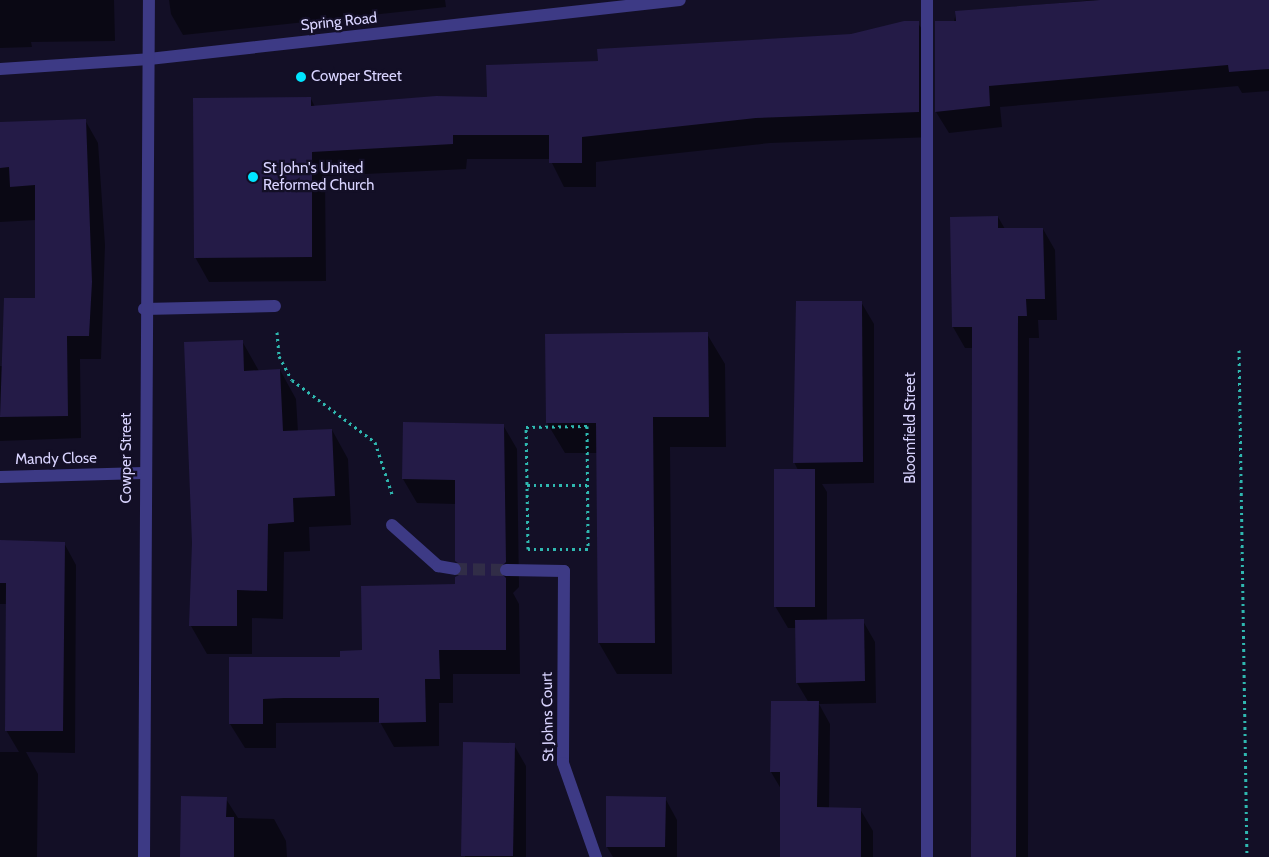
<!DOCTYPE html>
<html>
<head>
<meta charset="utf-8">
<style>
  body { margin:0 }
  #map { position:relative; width:1269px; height:857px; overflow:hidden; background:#130f26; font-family:Cabin,sans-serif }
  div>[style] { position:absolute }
  .shadow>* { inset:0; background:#0007 }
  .building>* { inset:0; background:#241b47 }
  .minor-tunnel>* { height:12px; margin-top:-6px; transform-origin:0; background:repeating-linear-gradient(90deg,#312d47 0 12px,transparent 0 18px) }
  .path>* { height:3px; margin-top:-1.5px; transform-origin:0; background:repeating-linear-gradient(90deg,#2fb8b0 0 2.5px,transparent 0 6.5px) }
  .minor>* { height:12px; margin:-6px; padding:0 6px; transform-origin:6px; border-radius:6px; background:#3d3a85 }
  .dots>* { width:14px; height:14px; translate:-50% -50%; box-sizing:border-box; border:2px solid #130f26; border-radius:50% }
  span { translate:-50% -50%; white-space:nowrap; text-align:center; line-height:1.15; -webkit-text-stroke:4.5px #130f26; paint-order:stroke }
  .street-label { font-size:15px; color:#d9d4ff }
  .poi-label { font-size:15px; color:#d9d4ff }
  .left { translate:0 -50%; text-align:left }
</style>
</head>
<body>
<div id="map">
  <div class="shadow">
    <i style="clip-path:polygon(0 0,114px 0,115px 41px,31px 42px,32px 47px,0 48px)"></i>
    <i style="clip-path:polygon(169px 0,445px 0,446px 7px,183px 35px,171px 14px)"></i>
    <i style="clip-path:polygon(1094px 0,1269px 0,1269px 91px,1242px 93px,1238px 86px,1000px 107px,1002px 127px,949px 133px,936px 112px,956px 12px)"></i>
    <i style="clip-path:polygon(918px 23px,933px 47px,933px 137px,770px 143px,596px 162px,596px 187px,564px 187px,550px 159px,467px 159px,466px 169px,325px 176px,326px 281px,209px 282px,195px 257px,311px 99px,315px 107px,488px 98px,599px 63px,851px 35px)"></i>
    <i style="clip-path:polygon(85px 120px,98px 143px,105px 245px,101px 359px,80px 359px,81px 438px,0 441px,0 366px,5px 366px,36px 300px,36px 220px,0 222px,0 124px)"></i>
    <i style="clip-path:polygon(998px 217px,1005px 229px,1043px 229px,1055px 250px,1057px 320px,1038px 320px,1039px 338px,1029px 338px,1028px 857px,972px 857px,973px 348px,965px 348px,953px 327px)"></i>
    <i style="clip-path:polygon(861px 302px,874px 324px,874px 483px,822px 484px,827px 492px,827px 621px,863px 621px,875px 642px,876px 703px,819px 704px,830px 724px,829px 809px,860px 809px,873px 831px,873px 857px,782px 857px,781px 789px,771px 772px,809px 703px,797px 683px,796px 628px,788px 628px,775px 606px,798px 470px,794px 462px)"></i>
    <i style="clip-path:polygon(707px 334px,725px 364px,726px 447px,670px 447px,672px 674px,617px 674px,599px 643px,598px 453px,565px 453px,547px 423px)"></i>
    <i style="clip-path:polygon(242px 341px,259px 371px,280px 370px,296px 399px,298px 432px,332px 430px,348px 459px,351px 525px,309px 527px,310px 551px,284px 552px,283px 619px,252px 618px,252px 654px,207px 654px,191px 626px)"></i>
    <i style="clip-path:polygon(503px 425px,517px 449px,519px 587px,513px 593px,519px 604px,520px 674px,453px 674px,453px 703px,439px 703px,439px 746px,394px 747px,380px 722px,276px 723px,276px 748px,245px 748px,230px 724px,230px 658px,342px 658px,363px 652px,456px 585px,456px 578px,463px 572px,456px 560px,456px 504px,417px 503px,403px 479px)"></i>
    <i style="clip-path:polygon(64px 543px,76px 565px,75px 753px,26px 752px,38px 774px,37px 857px,0 857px,0 752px,19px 752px,6px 730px,7px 604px,0 604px,0 544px)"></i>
    <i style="clip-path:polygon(465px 743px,514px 745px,526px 766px,526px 857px,465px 857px)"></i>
    <i style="clip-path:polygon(607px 797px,665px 798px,677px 820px,677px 857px,613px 857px,607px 847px)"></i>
    <i style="clip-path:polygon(226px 799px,238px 818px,274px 819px,286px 841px,287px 857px,181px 857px)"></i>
  </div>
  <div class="building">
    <i style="clip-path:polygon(1100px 0,1269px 0,1269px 69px,1229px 72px,1228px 65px,989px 86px,990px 106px,935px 112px,935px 21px,956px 21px,955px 11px)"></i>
    <i style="clip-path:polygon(904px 21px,919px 21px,919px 112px,756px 118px,582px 137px,582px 163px,549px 163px,549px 135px,453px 135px,453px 144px,312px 152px,312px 257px,194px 258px,193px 98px,311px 97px,311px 106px,436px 96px,487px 97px,486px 65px,598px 61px,597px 49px,851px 34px)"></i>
    <i style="clip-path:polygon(86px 119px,92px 282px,89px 336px,67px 336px,68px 416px,0 417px,4px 298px,35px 298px,35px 185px,10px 187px,9px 167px,0 168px,0 122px)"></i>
    <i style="clip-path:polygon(998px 216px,998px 228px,1043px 228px,1045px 299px,1026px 299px,1027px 316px,1018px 316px,1016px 857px,971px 857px,972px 327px,952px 327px,950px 217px)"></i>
    <i style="clip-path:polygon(796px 301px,862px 301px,863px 462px,793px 463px)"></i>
    <i style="clip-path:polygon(708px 332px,709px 417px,653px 417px,655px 643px,598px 643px,596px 423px,546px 423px,545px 334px)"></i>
    <i style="clip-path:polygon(243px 340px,244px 371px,280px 369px,283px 431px,332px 429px,335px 496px,293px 498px,294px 522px,268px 524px,267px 591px,237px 590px,237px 626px,189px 626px,192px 543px,184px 342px)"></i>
    <i style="clip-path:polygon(403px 422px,504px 424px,506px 562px,498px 570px,506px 578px,506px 650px,439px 650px,440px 679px,425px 679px,426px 722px,379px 723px,379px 698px,284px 698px,263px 699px,263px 724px,229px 724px,229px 657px,340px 657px,340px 651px,362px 650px,361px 586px,455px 584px,455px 577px,461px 574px,462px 566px,455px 561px,455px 480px,402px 479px)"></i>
    <i style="clip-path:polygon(774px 469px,815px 469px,815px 607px,774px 607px)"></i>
    <i style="clip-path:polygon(0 540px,65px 542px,63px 731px,5px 731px,6px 583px,0 583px)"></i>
    <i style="clip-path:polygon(864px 619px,865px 681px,796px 683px,795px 620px)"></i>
    <i style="clip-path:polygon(771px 701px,819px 701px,817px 807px,861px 808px,861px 857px,780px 857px,780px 772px,770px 772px)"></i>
    <i style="clip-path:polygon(463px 742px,515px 743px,513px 856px,461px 856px)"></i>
    <i style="clip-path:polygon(181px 796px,227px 797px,226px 817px,234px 817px,234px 857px,180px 857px)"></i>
    <i style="clip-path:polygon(606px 796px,666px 797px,665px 847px,606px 847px)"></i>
  </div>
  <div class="minor-tunnel">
    <i style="left:455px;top:569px;width:51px;rotate:1.1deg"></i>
  </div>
  <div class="path">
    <i style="left:277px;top:332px;width:24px;rotate:85deg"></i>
    <i style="left:279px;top:356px;width:27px;rotate:62deg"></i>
    <i style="left:292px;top:380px;width:104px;rotate:36.8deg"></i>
    <i style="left:375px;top:442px;width:58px;rotate:71.9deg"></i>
    <i style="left:1239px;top:350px;width:507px;rotate:89.1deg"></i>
    <i style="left:587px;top:426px;width:123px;rotate:89.5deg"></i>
    <i style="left:588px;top:549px;width:60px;rotate:180deg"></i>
    <i style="left:528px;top:549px;width:122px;rotate:-90.9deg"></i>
    <i style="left:526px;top:427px;width:61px;rotate:-0.9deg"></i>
    <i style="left:527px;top:485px;width:60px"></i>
  </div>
  <div class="minor">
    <i style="left:0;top:69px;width:149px;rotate:-3.8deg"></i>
    <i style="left:149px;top:59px;width:534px;rotate:-6.34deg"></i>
    <i style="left:144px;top:309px;width:131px;rotate:-1.3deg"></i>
    <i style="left:0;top:477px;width:143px;rotate:-1.6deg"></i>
    <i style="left:392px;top:525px;width:62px;rotate:41.7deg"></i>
    <i style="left:438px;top:566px;width:17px;rotate:10deg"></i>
    <i style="left:506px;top:570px;width:58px;rotate:1deg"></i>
    <i style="left:564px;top:571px;width:192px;rotate:90.3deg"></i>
    <i style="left:563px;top:763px;width:100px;rotate:70.7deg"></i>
    <i style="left:144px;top:857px;width:857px;rotate:-89.67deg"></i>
    <i style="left:927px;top:857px;width:857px;rotate:-90deg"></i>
  </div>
  <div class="dots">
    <i style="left:301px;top:77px;background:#00e5ff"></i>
    <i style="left:253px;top:177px;background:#00e5ff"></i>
  </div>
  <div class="street-label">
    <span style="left:339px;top:22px;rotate:-6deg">Spring Road</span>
    <span style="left:911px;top:428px;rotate:-90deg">Bloomfield Street</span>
    <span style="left:127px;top:458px;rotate:-90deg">Cowper Street</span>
    <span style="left:56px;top:459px;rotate:-1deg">Mandy Close</span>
    <span style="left:548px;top:717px;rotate:-91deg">St Johns Court</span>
  </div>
  <div class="poi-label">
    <span class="left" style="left:311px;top:77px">Cowper Street</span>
    <span class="left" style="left:263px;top:177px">St John's United<br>Reformed Church</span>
  </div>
</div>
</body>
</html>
